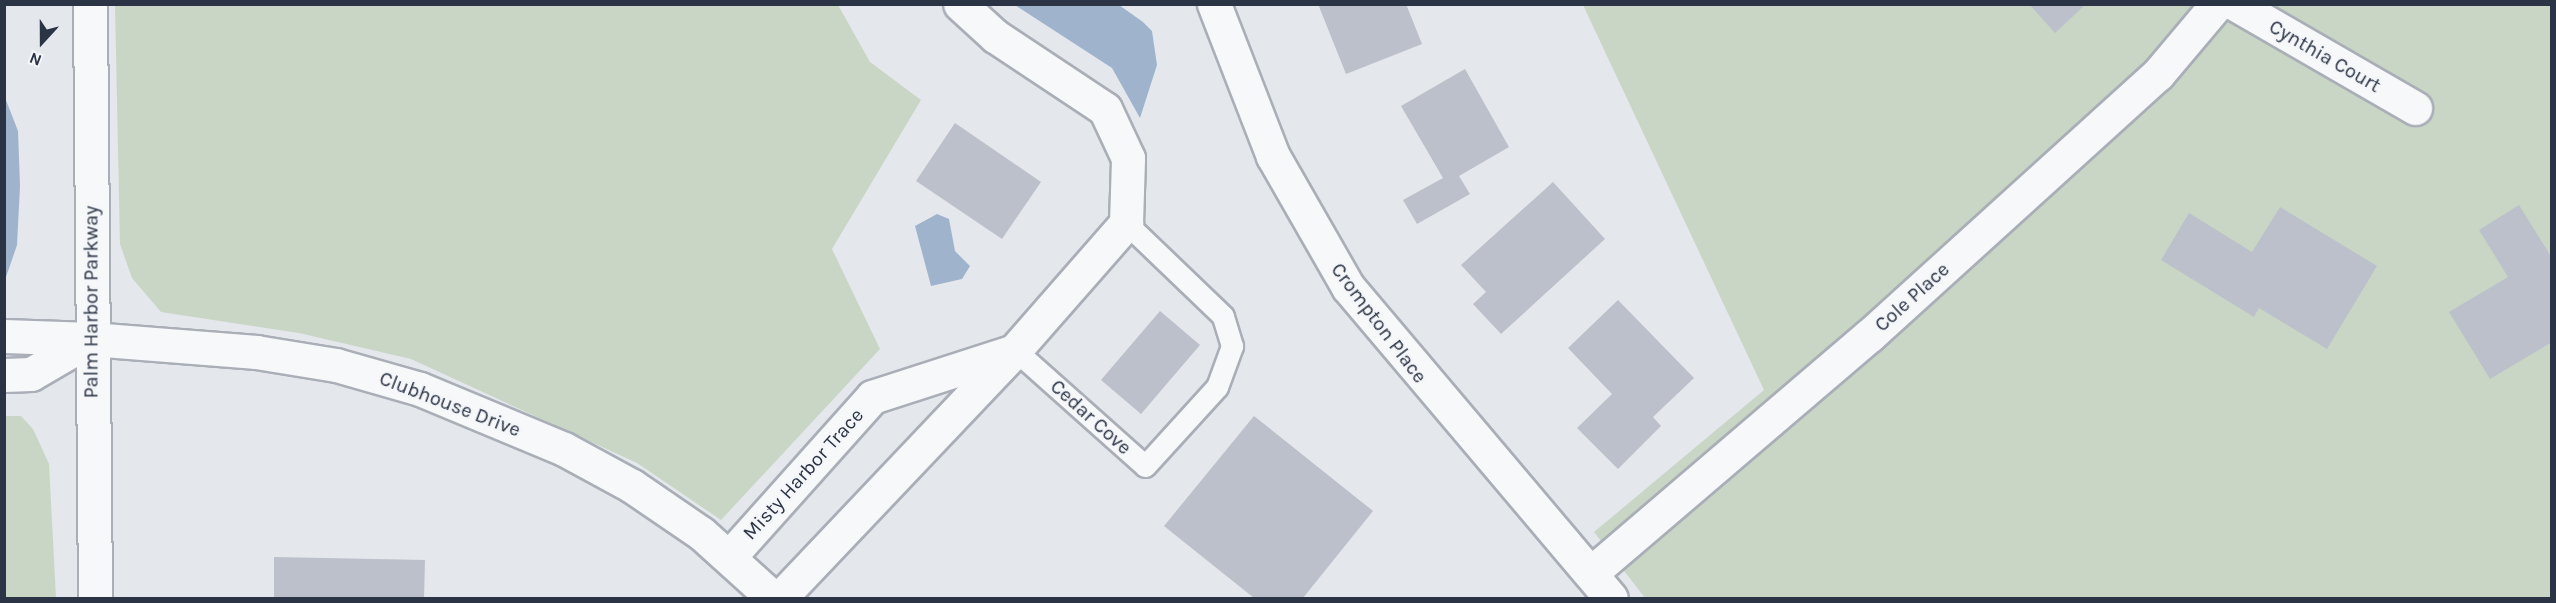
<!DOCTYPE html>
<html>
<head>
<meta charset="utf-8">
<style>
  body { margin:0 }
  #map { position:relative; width:2556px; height:603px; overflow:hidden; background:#e4e7ec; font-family:Karla,sans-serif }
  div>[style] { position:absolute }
  .green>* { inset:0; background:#c9d6c5 }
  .water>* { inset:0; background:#9fb4cc }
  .building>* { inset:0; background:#bbc0ca }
  .roads { filter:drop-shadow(2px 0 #a9aeb7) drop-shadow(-2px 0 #a9aeb7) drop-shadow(0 2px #a9aeb7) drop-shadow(0 -2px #a9aeb7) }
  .service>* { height:21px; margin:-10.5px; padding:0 10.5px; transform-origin:10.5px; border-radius:10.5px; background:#f7f8fa }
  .minor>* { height:33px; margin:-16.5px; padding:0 16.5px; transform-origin:16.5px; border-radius:16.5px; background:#f7f8fa }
  .tertiary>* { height:33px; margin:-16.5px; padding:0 16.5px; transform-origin:16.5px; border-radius:16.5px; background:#f7f8fa }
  span { translate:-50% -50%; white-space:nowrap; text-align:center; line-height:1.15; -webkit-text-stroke:4.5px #f4f6f9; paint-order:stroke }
  .street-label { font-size:20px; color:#2b3445 }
  .frame { position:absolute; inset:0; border:6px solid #2b3445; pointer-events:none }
  .north { position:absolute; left:12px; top:12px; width:60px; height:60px; -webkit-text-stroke:4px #f4f6f9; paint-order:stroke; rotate:201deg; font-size:16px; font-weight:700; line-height:24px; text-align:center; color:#2b3445 }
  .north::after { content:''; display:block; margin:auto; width:21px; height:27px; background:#2b3445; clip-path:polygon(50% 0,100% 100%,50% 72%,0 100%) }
</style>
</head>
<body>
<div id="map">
  <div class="green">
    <i style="clip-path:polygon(115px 5px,838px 5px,870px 62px,921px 100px,832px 249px,880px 349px,721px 520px,637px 463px,411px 359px,299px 333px,161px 312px,132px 278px,120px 244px)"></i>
    <i style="clip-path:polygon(1583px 5px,2551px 5px,2551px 598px,1645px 598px,1594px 532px,1764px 390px)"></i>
    <i style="clip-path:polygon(5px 416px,21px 416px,33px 429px,49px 464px,56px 598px,5px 598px)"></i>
  </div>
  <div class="water">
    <i style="clip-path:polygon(1015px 5px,1119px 5px,1143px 22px,1152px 31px,1157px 65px,1140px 118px,1112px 68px)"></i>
    <i style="clip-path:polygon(4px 95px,18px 131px,20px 186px,17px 245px,5px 280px)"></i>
    <i style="clip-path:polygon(937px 214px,949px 219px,955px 251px,970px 266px,962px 279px,931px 286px,915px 226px)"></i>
  </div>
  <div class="building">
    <i style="clip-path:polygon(1318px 4px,1406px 4px,1422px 44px,1346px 74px)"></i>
    <i style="clip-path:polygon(2029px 4px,2086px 4px,2055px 33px)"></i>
    <i style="clip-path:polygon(1465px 69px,1509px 147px,1459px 176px,1470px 194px,1417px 224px,1403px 200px,1443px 178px,1401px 106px)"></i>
    <i style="clip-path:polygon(955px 123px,1041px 182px,1002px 239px,916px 181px)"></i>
    <i style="clip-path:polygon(1553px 182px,1605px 239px,1501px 334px,1473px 304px,1486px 292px,1461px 265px)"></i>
    <i style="clip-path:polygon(2519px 205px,2552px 258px,2552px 342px,2490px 379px,2449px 312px,2508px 277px,2479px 230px)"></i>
    <i style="clip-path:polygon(2280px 207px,2377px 266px,2327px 349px,2259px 308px,2254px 317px,2161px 260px,2189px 213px,2252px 252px)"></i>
    <i style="clip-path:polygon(1618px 300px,1694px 378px,1653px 417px,1661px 426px,1618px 469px,1577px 428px,1612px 394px,1568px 348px)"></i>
    <i style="clip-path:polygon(1160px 311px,1200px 345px,1141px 414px,1101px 380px)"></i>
    <i style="clip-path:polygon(1254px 416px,1373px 511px,1303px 598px,1254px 598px,1164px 526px)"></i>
    <i style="clip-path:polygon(274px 557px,425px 560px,424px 598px,274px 598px)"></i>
  </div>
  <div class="roads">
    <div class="service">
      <i style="left:1015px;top:350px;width:174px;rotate:41.7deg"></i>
      <i style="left:1145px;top:466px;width:107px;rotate:-47.7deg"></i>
      <i style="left:1217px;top:387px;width:44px;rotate:-69.9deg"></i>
      <i style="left:1232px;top:346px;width:31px;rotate:-107deg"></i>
      <i style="left:1223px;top:316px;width:134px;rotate:-136.2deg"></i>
    </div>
    <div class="minor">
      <i style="left:1214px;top:4px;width:163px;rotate:68.8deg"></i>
      <i style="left:1273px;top:156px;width:151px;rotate:60.2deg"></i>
      <i style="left:1348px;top:287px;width:407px;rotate:49.8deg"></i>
      <i style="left:2235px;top:4px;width:208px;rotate:30deg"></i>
      <i style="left:4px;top:336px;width:87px;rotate:2deg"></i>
      <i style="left:4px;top:375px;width:27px;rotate:-2deg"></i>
      <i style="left:31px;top:374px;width:69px;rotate:-30.3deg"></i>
      <i style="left:730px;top:556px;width:213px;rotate:-48.2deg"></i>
      <i style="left:872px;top:397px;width:149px;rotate:-17.9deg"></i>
      <i style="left:1591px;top:573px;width:367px;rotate:-40.5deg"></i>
      <i style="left:1870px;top:335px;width:389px;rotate:-42.2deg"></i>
      <i style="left:2158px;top:74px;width:92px;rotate:-49.9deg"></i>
      <i style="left:780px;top:598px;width:342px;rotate:-46.5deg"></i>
      <i style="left:1015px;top:350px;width:169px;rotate:-48.8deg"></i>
      <i style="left:1126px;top:223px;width:65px;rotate:-88.2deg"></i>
      <i style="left:1128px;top:158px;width:54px;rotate:-115.1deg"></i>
      <i style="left:1105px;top:109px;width:132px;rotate:-146.4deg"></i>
      <i style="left:995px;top:36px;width:47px;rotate:-137.6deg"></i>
    </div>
    <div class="tertiary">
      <i style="left:90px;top:4px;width:594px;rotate:89.52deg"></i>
      <i style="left:91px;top:339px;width:166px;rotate:4.5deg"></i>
      <i style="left:256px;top:352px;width:81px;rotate:9.2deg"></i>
      <i style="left:336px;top:365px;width:87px;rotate:15.9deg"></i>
      <i style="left:420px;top:389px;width:156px;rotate:22.6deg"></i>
      <i style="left:564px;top:449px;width:77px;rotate:28.6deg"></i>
      <i style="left:632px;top:486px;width:83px;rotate:34.3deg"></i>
      <i style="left:701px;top:533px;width:97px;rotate:42.1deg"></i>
    </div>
  </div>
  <div class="street-label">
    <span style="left:2325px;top:56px;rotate:30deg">Cynthia Court</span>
    <span style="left:1912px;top:297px;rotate:-42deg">Cole Place</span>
    <span style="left:91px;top:302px;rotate:-90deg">Palm Harbor Parkway</span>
    <span style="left:1379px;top:323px;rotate:53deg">Crompton Place</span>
    <span style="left:450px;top:404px;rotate:21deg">Clubhouse Drive</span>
    <span style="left:1091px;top:417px;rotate:42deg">Cedar Cove</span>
    <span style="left:803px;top:474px;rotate:-48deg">Misty Harbor Trace</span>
  </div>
  <div class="frame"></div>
  <div class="north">N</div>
</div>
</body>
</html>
